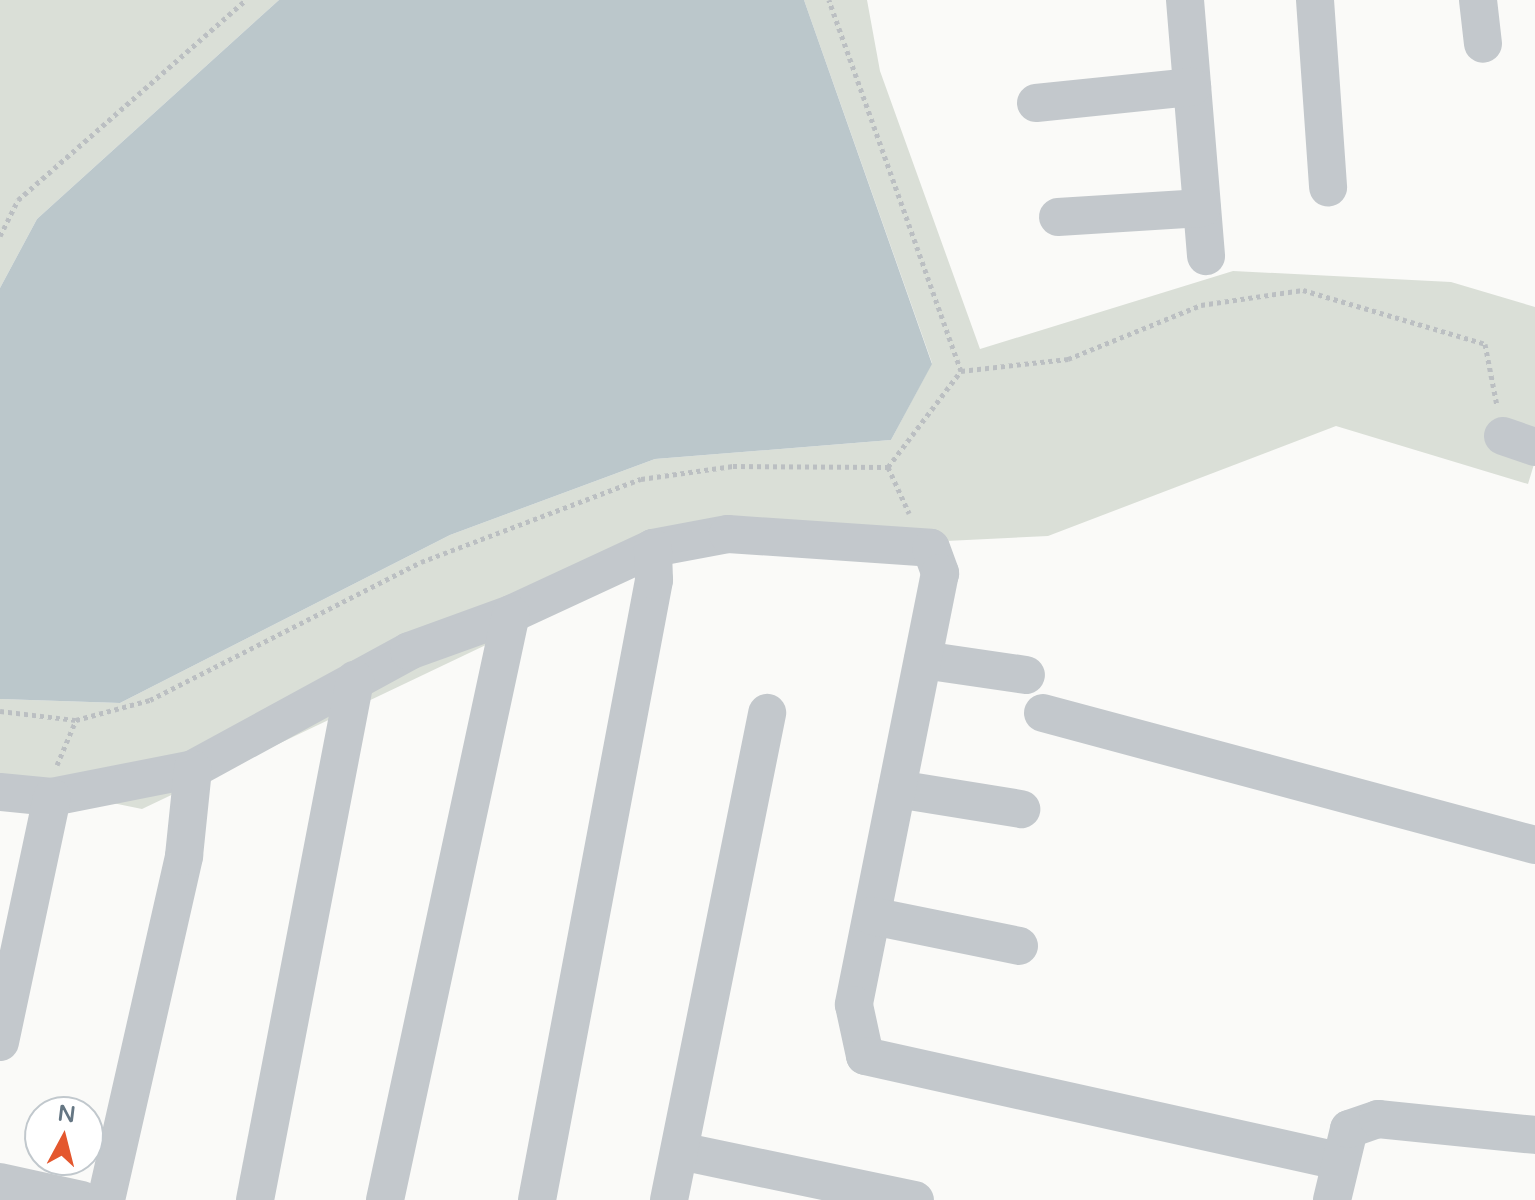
<!DOCTYPE html>
<html>
<head>
<meta charset="utf-8">
<style>
  body { margin:0 }
  #map { position:relative; width:1535px; height:1200px; overflow:hidden; background:#fafaf8; font-family:"Varela Round",sans-serif }
  div>[style] { position:absolute }
  .green>* { inset:0; background:#dadfd7 }
  .water>* { inset:0; background:#bbc7cb }
  .path>* { height:5px; margin-top:-2.5px; transform-origin:0; background:repeating-linear-gradient(90deg,#bbbfc2 0 4px,transparent 0 8px) }
  .minor>* { height:38px; margin:-19px; padding:0 19px; transform-origin:19px; border-radius:19px; background:#c3c8cc }
  span { translate:-50% -50%; white-space:nowrap; text-align:center; line-height:1.15; -webkit-text-stroke:8px #fff; paint-order:stroke }
  .north { position:absolute; left:24px; top:1096px; width:80px; height:80px; box-sizing:border-box; background:#fff; border:2px solid #c1c8cd; border-radius:50%; rotate:7deg; font-size:22px; font-weight:700; line-height:32px; text-align:center; color:#657683 }
  .north::after { content:''; display:block; margin:auto; width:28px; height:36px; background:#e4572e; clip-path:polygon(50% 0,100% 100%,50% 72%,0 100%) }
</style>
</head>
<body>
<div id="map">
  <div class="green">
    <i style="clip-path:polygon(0 0,279px 0,37px 219px,0 288px)"></i>
    <i style="clip-path:polygon(804px 0,867px 0,880px 71px,980px 349px,1233px 271px,1451px 282px,1535px 307px,1535px 461px,1528px 484px,1336px 426px,1048px 536px,677px 554px,142px 809px,0 780px,0 699px,120px 703px,450px 535px,655px 459px,891px 440px,932px 363px)"></i>
  </div>
  <div class="water">
    <i style="clip-path:polygon(279px 0,804px 0,932px 364px,891px 440px,655px 459px,450px 535px,120px 703px,0 699px,0 288px,37px 219px)"></i>
  </div>
  <div class="path">
    <i style="left:0;top:236px;width:40px;rotate:-63.4deg"></i>
    <i style="left:18px;top:200px;width:303px;rotate:-41.3deg"></i>
    <i style="left:961px;top:371px;width:108px;rotate:-6.4deg"></i>
    <i style="left:1068px;top:359px;width:144px;rotate:-22.1deg"></i>
    <i style="left:1201px;top:305px;width:103px;rotate:-8.4deg"></i>
    <i style="left:1303px;top:290px;width:190px;rotate:16.5deg"></i>
    <i style="left:1485px;top:344px;width:63px;rotate:79deg"></i>
    <i style="left:888px;top:467px;width:51px;rotate:65.5deg"></i>
    <i style="left:0;top:711px;width:77px;rotate:6.8deg"></i>
    <i style="left:76px;top:720px;width:77px;rotate:-15.1deg"></i>
    <i style="left:150px;top:700px;width:304px;rotate:-27deg"></i>
    <i style="left:421px;top:562px;width:235px;rotate:-20.7deg"></i>
    <i style="left:641px;top:479px;width:93px;rotate:-8deg"></i>
    <i style="left:733px;top:466px;width:155px;rotate:0.4deg"></i>
    <i style="left:888px;top:467px;width:121px;rotate:-52.8deg"></i>
    <i style="left:961px;top:371px;width:394px;rotate:-109.6deg"></i>
    <i style="left:57px;top:765px;width:49px;rotate:-67.1deg"></i>
  </div>
  <div class="minor">
    <i style="left:1185px;top:0;width:257px;rotate:85.3deg"></i>
    <i style="left:1315px;top:0;width:188px;rotate:86deg"></i>
    <i style="left:1478px;top:0;width:44px;rotate:83.5deg"></i>
    <i style="left:1036px;top:103px;width:157px;rotate:-5.9deg"></i>
    <i style="left:1058px;top:217px;width:144px;rotate:-3.6deg"></i>
    <i style="left:1503px;top:436px;width:34px;rotate:19deg"></i>
    <i style="left:923px;top:660px;width:104px;rotate:8.3deg"></i>
    <i style="left:1043px;top:713px;width:509px;rotate:15.02deg"></i>
    <i style="left:897px;top:789px;width:126px;rotate:9.2deg"></i>
    <i style="left:0;top:792px;width:52px;rotate:5.5deg"></i>
    <i style="left:52px;top:797px;width:144px;rotate:-11.2deg"></i>
    <i style="left:193px;top:769px;width:246px;rotate:-28.6deg"></i>
    <i style="left:409px;top:651px;width:109px;rotate:-19.9deg"></i>
    <i style="left:511px;top:614px;width:157px;rotate:-24.9deg"></i>
    <i style="left:653px;top:548px;width:76px;rotate:-10.6deg"></i>
    <i style="left:728px;top:534px;width:203px;rotate:3.9deg"></i>
    <i style="left:931px;top:548px;width:27px;rotate:70deg"></i>
    <i style="left:940px;top:573px;width:440px;rotate:101.3deg"></i>
    <i style="left:854px;top:1005px;width:52px;rotate:77.8deg"></i>
    <i style="left:865px;top:1056px;width:486px;rotate:12.5deg"></i>
    <i style="left:872px;top:916px;width:150px;rotate:11.5deg"></i>
    <i style="left:0;top:1042px;width:250px;rotate:-78deg"></i>
    <i style="left:680px;top:1151px;width:240px;rotate:11.8deg"></i>
    <i style="left:0;top:1182px;width:84px;rotate:12.4deg"></i>
    <i style="left:106px;top:1200px;width:353px;rotate:-77.2deg"></i>
    <i style="left:184px;top:856px;width:87px;rotate:-84.1deg"></i>
    <i style="left:255px;top:1200px;width:530px;rotate:-79.11deg"></i>
    <i style="left:385px;top:1200px;width:599px;rotate:-77.87deg"></i>
    <i style="left:537px;top:1200px;width:631px;rotate:-79.31deg"></i>
    <i style="left:654px;top:580px;width:32px;rotate:-92deg"></i>
    <i style="left:669px;top:1200px;width:497px;rotate:-78.6deg"></i>
    <i style="left:1332px;top:1200px;width:73px;rotate:-76.5deg"></i>
    <i style="left:1349px;top:1129px;width:31px;rotate:-19deg"></i>
    <i style="left:1378px;top:1119px;width:158px;rotate:5.8deg"></i>
  </div>
  <div class="north">N</div>
</div>
</body>
</html>
